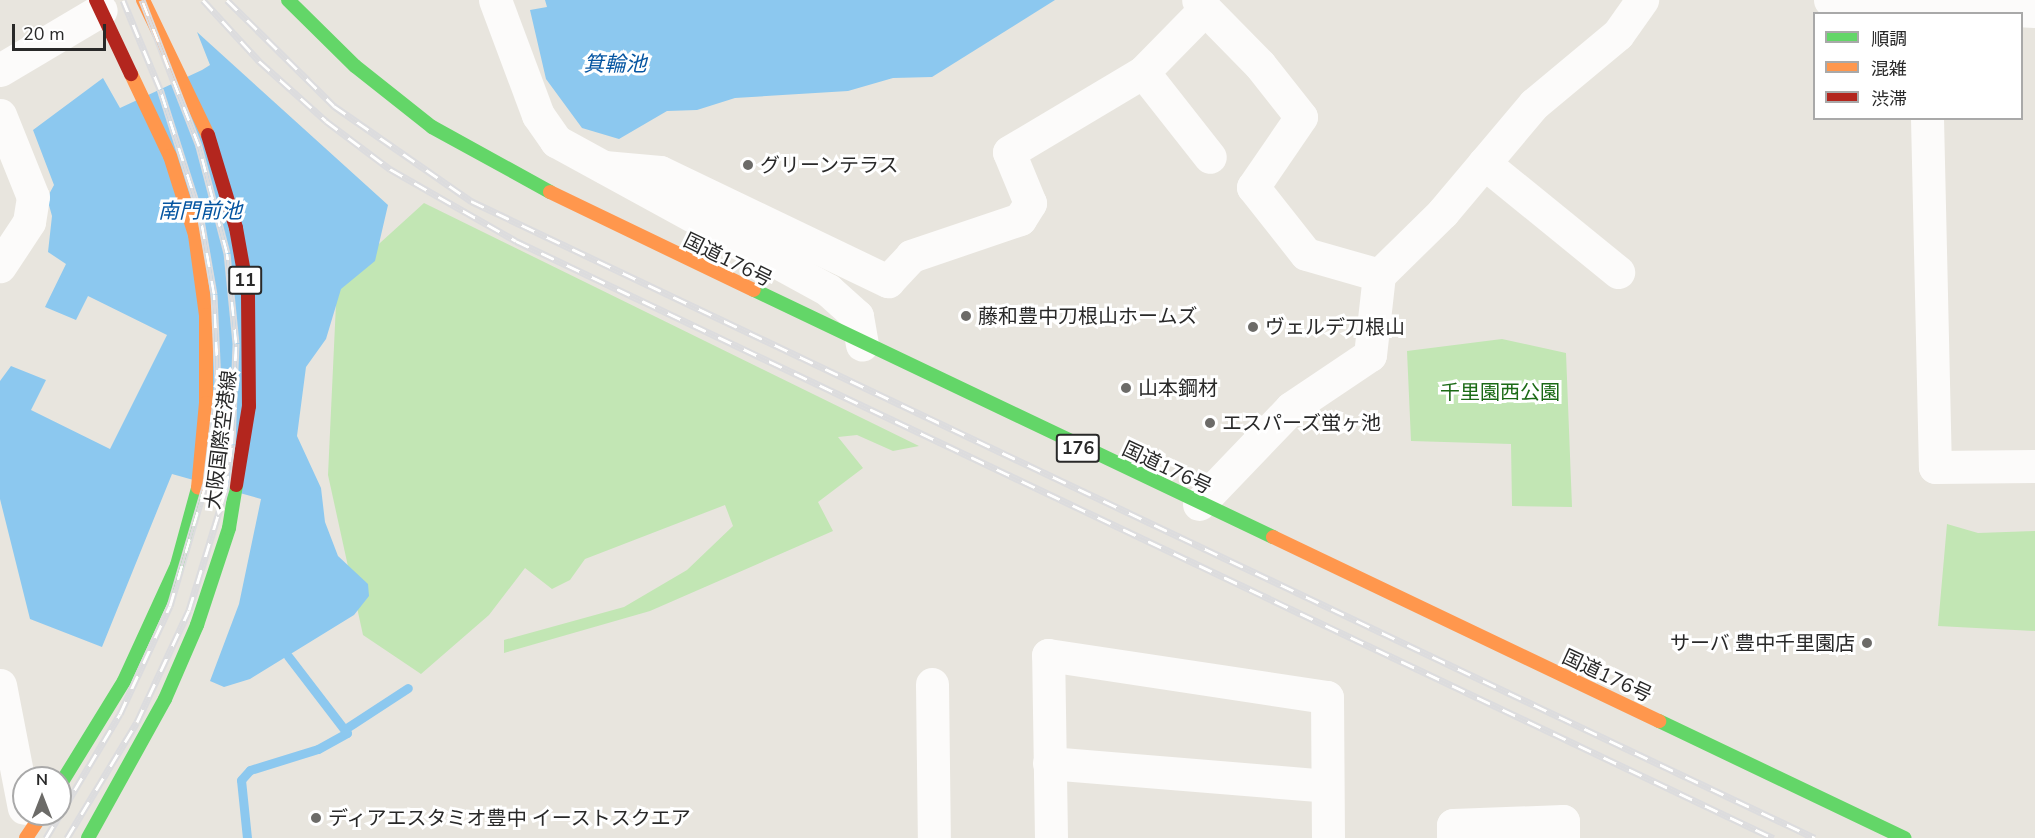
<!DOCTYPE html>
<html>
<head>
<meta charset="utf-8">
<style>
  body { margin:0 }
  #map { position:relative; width:2035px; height:838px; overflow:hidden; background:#e8e5de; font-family:"Nunito Sans","Noto Sans JP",sans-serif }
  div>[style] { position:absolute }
  .green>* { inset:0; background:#c2e6b4 }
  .water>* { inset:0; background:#8cc8ef }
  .stream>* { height:9px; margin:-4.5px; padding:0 4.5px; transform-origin:4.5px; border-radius:4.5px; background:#8cc8ef }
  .street>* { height:33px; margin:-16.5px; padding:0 16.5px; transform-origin:16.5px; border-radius:16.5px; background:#fcfbfa }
  .fast>* { height:14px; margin:-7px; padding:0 7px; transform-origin:7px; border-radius:7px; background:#63d668 }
  .slow>* { height:14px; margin:-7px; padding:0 7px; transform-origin:7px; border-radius:7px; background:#ff974d }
  .jam>* { height:14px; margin:-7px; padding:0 7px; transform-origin:7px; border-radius:7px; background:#b3261e }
  .rail>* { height:7px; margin-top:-3.5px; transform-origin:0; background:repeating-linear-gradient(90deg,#fff 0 14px,#dcdcde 0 28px); box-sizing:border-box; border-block:2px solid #dcdcde }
  .dots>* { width:16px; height:16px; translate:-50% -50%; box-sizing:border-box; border:3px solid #fff; border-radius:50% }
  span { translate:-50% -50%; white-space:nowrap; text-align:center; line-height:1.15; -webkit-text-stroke:6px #fff; paint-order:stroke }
  .shield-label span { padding:2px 4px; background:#fff; border:2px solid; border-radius:4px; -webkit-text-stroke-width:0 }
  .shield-label { font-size:18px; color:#292929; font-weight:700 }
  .poi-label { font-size:20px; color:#292929 }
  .left { translate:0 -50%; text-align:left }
  .right { translate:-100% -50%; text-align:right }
  .street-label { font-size:20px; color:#292929 }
  .park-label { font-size:20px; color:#1b6a15 }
  .water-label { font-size:21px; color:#0555a1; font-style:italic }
  .legend { position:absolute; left:1813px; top:12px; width:210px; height:108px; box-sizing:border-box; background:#fff; border:2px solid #a9a9a9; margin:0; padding:8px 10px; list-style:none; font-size:18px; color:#292929 }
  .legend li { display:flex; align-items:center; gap:12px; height:30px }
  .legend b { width:30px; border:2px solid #a9a9a9 }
  .north { position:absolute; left:12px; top:766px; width:60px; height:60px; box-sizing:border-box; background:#fff; border:2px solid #a9a9a9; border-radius:50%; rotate:0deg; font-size:16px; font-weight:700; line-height:24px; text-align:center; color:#292929 }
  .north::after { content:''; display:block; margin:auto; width:21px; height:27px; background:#6c6b68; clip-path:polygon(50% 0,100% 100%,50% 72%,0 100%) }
  .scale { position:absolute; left:12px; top:24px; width:94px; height:27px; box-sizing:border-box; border:3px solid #292929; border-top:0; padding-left:8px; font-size:18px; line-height:21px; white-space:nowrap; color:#292929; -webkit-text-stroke:4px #fff; paint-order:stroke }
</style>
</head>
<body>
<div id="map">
  <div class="green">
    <i style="clip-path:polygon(424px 203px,919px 446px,893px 451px,857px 435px,838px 437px,863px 468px,818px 502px,833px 531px,650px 611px,504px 653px,504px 640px,624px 607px,687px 570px,733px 526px,725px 505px,585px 559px,570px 580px,552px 589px,525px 568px,489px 615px,421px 674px,363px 635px,328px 475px,337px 282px)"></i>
    <i style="clip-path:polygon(1502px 339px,1566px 353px,1572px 507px,1512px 506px,1511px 444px,1411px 441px,1407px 351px)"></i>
    <i style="clip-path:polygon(1947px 524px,1978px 533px,2035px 531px,2035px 631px,1938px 626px)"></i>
  </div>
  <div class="water">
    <i style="clip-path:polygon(545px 0,1055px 0,932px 77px,893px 78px,848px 91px,735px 98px,697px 110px,667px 111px,619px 139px,582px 128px,546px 79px,530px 10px,547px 7px)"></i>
    <i style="clip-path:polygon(197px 32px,388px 205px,375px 261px,341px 289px,326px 339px,306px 367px,297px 436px,321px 488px,325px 522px,338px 556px,368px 584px,369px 596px,354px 615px,250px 679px,224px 687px,210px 681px,239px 604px,261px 499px,172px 474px,102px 647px,30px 619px,0 499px,0 381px,11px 366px,46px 380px,31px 410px,110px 449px,167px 335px,88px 296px,76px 320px,45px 307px,66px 264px,48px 252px,52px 216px,47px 198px,54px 185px,33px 130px,103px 78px,120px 108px,202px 70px,210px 65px)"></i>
  </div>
  <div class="stream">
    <i style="left:345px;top:729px;width:75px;rotate:-33.1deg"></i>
    <i style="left:247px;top:838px;width:58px;rotate:-95.9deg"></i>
    <i style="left:241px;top:780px;width:13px;rotate:-48deg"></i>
    <i style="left:250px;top:770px;width:71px;rotate:-17.2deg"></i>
    <i style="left:318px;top:749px;width:33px;rotate:-29deg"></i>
    <i style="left:347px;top:733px;width:97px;rotate:-127.5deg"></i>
  </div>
  <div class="street">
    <i style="left:495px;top:0;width:123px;rotate:69.5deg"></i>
    <i style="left:538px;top:115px;width:32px;rotate:55deg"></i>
    <i style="left:556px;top:141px;width:310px;rotate:28.7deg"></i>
    <i style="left:828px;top:290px;width:39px;rotate:42deg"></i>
    <i style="left:857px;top:316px;width:29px;rotate:80deg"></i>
    <i style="left:1830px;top:0;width:205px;rotate:3.1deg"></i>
    <i style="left:1205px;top:9px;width:78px;rotate:45.5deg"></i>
    <i style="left:1260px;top:65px;width:66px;rotate:51.7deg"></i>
    <i style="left:1301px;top:117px;width:85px;rotate:124.4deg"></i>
    <i style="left:1253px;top:187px;width:85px;rotate:51.7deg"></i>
    <i style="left:1306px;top:254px;width:76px;rotate:16deg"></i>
    <i style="left:0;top:70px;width:117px;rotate:-30.7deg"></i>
    <i style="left:1143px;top:72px;width:108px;rotate:51.8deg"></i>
    <i style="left:0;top:115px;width:88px;rotate:68.1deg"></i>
    <i style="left:33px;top:197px;width:25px;rotate:99deg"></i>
    <i style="left:29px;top:222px;width:53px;rotate:123.4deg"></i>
    <i style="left:1927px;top:118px;width:349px;rotate:88.7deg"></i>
    <i style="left:1935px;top:467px;width:100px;rotate:-0.6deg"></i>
    <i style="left:1484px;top:163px;width:173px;rotate:39.1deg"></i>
    <i style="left:604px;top:167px;width:56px;rotate:5.1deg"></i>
    <i style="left:660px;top:172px;width:253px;rotate:25.6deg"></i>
    <i style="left:888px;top:281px;width:34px;rotate:-47deg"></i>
    <i style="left:911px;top:256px;width:115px;rotate:-18.7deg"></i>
    <i style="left:1020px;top:219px;width:19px;rotate:-58deg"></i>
    <i style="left:1030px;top:203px;width:55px;rotate:-112.4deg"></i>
    <i style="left:1009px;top:152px;width:156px;rotate:-30.8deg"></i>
    <i style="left:1143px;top:72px;width:88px;rotate:-45.5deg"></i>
    <i style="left:1205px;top:9px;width:11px;rotate:-128deg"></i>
    <i style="left:1199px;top:504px;width:133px;rotate:-46.2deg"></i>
    <i style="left:1291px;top:408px;width:95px;rotate:-33.9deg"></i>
    <i style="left:1370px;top:355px;width:81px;rotate:-83.6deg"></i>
    <i style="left:1379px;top:275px;width:90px;rotate:-44.5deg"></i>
    <i style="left:1443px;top:212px;width:141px;rotate:-49.9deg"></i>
    <i style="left:1534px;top:104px;width:109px;rotate:-39.8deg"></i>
    <i style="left:1618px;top:34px;width:42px;rotate:-54.8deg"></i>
    <i style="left:932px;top:684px;width:154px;rotate:89.3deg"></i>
    <i style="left:0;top:685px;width:125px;rotate:79deg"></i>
    <i style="left:1049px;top:763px;width:279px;rotate:4.7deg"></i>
    <i style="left:1051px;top:838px;width:183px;rotate:-90.9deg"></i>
    <i style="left:1048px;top:655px;width:282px;rotate:8.6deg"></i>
    <i style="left:1327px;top:697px;width:141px;rotate:89.6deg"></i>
    <i style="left:1453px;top:838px;width:13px;rotate:-90deg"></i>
    <i style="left:1453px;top:825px;width:110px;rotate:-2.1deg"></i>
    <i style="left:1563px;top:821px;width:17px;rotate:90deg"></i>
  </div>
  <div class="fast">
    <i style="left:288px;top:0;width:94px;rotate:44.6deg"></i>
    <i style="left:355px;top:66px;width:98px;rotate:38.4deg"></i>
    <i style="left:432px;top:127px;width:135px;rotate:28.8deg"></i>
    <i style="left:754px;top:290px;width:575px;rotate:25.45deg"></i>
    <i style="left:1659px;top:721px;width:272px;rotate:25.5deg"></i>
    <i style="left:60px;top:785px;width:122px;rotate:-58.4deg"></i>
    <i style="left:124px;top:681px;width:128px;rotate:-65.4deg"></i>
    <i style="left:177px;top:565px;width:80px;rotate:-74.7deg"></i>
    <i style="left:88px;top:838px;width:159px;rotate:-61deg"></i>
    <i style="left:165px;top:699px;width:81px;rotate:-66.6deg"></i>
    <i style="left:197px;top:625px;width:102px;rotate:-71.7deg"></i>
    <i style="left:229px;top:528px;width:44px;rotate:-80.8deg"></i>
  </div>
  <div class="slow">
    <i style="left:143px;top:0;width:150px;rotate:64.3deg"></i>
    <i style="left:131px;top:74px;width:91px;rotate:64.6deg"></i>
    <i style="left:170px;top:156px;width:83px;rotate:72.4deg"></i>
    <i style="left:195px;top:235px;width:81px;rotate:82.2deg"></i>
    <i style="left:206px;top:315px;width:88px;rotate:90deg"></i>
    <i style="left:206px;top:403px;width:85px;rotate:95.4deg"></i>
    <i style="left:550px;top:192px;width:226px;rotate:25.7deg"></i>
    <i style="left:1273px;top:537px;width:428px;rotate:25.5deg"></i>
    <i style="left:26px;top:838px;width:29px;rotate:-56deg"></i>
  </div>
  <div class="jam">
    <i style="left:96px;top:0;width:82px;rotate:64.7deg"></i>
    <i style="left:208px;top:135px;width:97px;rotate:73.2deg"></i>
    <i style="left:236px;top:228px;width:68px;rotate:79.8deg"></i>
    <i style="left:248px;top:295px;width:111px;rotate:89.5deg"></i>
    <i style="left:249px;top:406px;width:80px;rotate:99.3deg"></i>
  </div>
  <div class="rail">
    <i style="left:203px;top:0;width:83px;rotate:47.4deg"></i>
    <i style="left:259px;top:61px;width:90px;rotate:41.8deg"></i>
    <i style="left:326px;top:121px;width:80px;rotate:36.9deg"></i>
    <i style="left:390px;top:169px;width:145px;rotate:29.7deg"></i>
    <i style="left:516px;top:241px;width:1392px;rotate:25.4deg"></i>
    <i style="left:227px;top:0;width:151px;rotate:44.7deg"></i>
    <i style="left:334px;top:106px;width:167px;rotate:34.7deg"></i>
    <i style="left:471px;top:201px;width:1487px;rotate:25.36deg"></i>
    <i style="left:46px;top:838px;width:144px;rotate:-59.2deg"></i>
    <i style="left:120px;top:714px;width:119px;rotate:-65.2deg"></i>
    <i style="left:170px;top:606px;width:128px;rotate:-73.7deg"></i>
    <i style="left:206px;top:483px;width:101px;rotate:-83.2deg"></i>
    <i style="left:218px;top:383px;width:89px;rotate:-92.6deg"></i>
    <i style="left:214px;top:294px;width:81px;rotate:-99.9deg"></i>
    <i style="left:200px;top:214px;width:131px;rotate:-107.7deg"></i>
    <i style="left:160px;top:89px;width:96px;rotate:-112.6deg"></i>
    <i style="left:67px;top:838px;width:135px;rotate:-58.9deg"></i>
    <i style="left:137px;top:722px;width:123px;rotate:-65.1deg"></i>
    <i style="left:189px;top:610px;width:127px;rotate:-73deg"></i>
    <i style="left:226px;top:489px;width:45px;rotate:-82.4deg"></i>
    <i style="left:232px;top:444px;width:101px;rotate:-87.7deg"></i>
    <i style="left:236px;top:343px;width:90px;rotate:-95.7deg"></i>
    <i style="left:227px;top:253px;width:111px;rotate:-104.7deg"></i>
    <i style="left:199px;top:146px;width:157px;rotate:-111.3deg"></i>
  </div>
  <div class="dots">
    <i style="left:748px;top:165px;background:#6c6b68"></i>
    <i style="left:966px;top:316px;background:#6c6b68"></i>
    <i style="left:1253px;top:327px;background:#6c6b68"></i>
    <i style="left:1126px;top:388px;background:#6c6b68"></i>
    <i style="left:1210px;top:423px;background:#6c6b68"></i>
    <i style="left:1867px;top:643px;background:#6c6b68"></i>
    <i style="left:316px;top:818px;background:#6c6b68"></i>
  </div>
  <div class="shield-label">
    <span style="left:245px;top:280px">11</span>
    <span style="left:1078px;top:448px">176</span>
  </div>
  <div class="poi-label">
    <span class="left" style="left:760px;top:165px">グリーンテラス</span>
    <span class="left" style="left:978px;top:316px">藤和豊中刀根山ホームズ</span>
    <span class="left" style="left:1265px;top:327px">ヴェルデ刀根山</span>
    <span class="left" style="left:1138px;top:388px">山本鋼材</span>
    <span class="left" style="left:1222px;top:423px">エスパーズ蛍ヶ池</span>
    <span class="right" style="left:1855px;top:643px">サーバ 豊中千里園店</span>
    <span class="left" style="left:328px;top:818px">ディアエスタミオ豊中 イーストスクエア</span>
  </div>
  <div class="street-label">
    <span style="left:728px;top:260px;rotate:26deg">国道176号</span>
    <span style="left:221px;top:440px;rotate:-83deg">大阪国際空港線</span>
    <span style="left:1167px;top:468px;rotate:25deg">国道176号</span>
    <span style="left:1607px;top:676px;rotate:25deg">国道176号</span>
  </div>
  <div class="park-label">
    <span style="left:1500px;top:392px">千里園西公園</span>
  </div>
  <div class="water-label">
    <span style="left:615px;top:64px">箕輪池</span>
    <span style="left:200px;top:211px">南門前池</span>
  </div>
  <ul class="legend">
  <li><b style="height:8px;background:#63d668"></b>順調</li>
  <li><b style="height:8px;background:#ff974d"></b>混雑</li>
  <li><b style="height:8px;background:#b3261e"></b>渋滞</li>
  </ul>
  <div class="north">N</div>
  <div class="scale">20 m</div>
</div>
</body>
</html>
